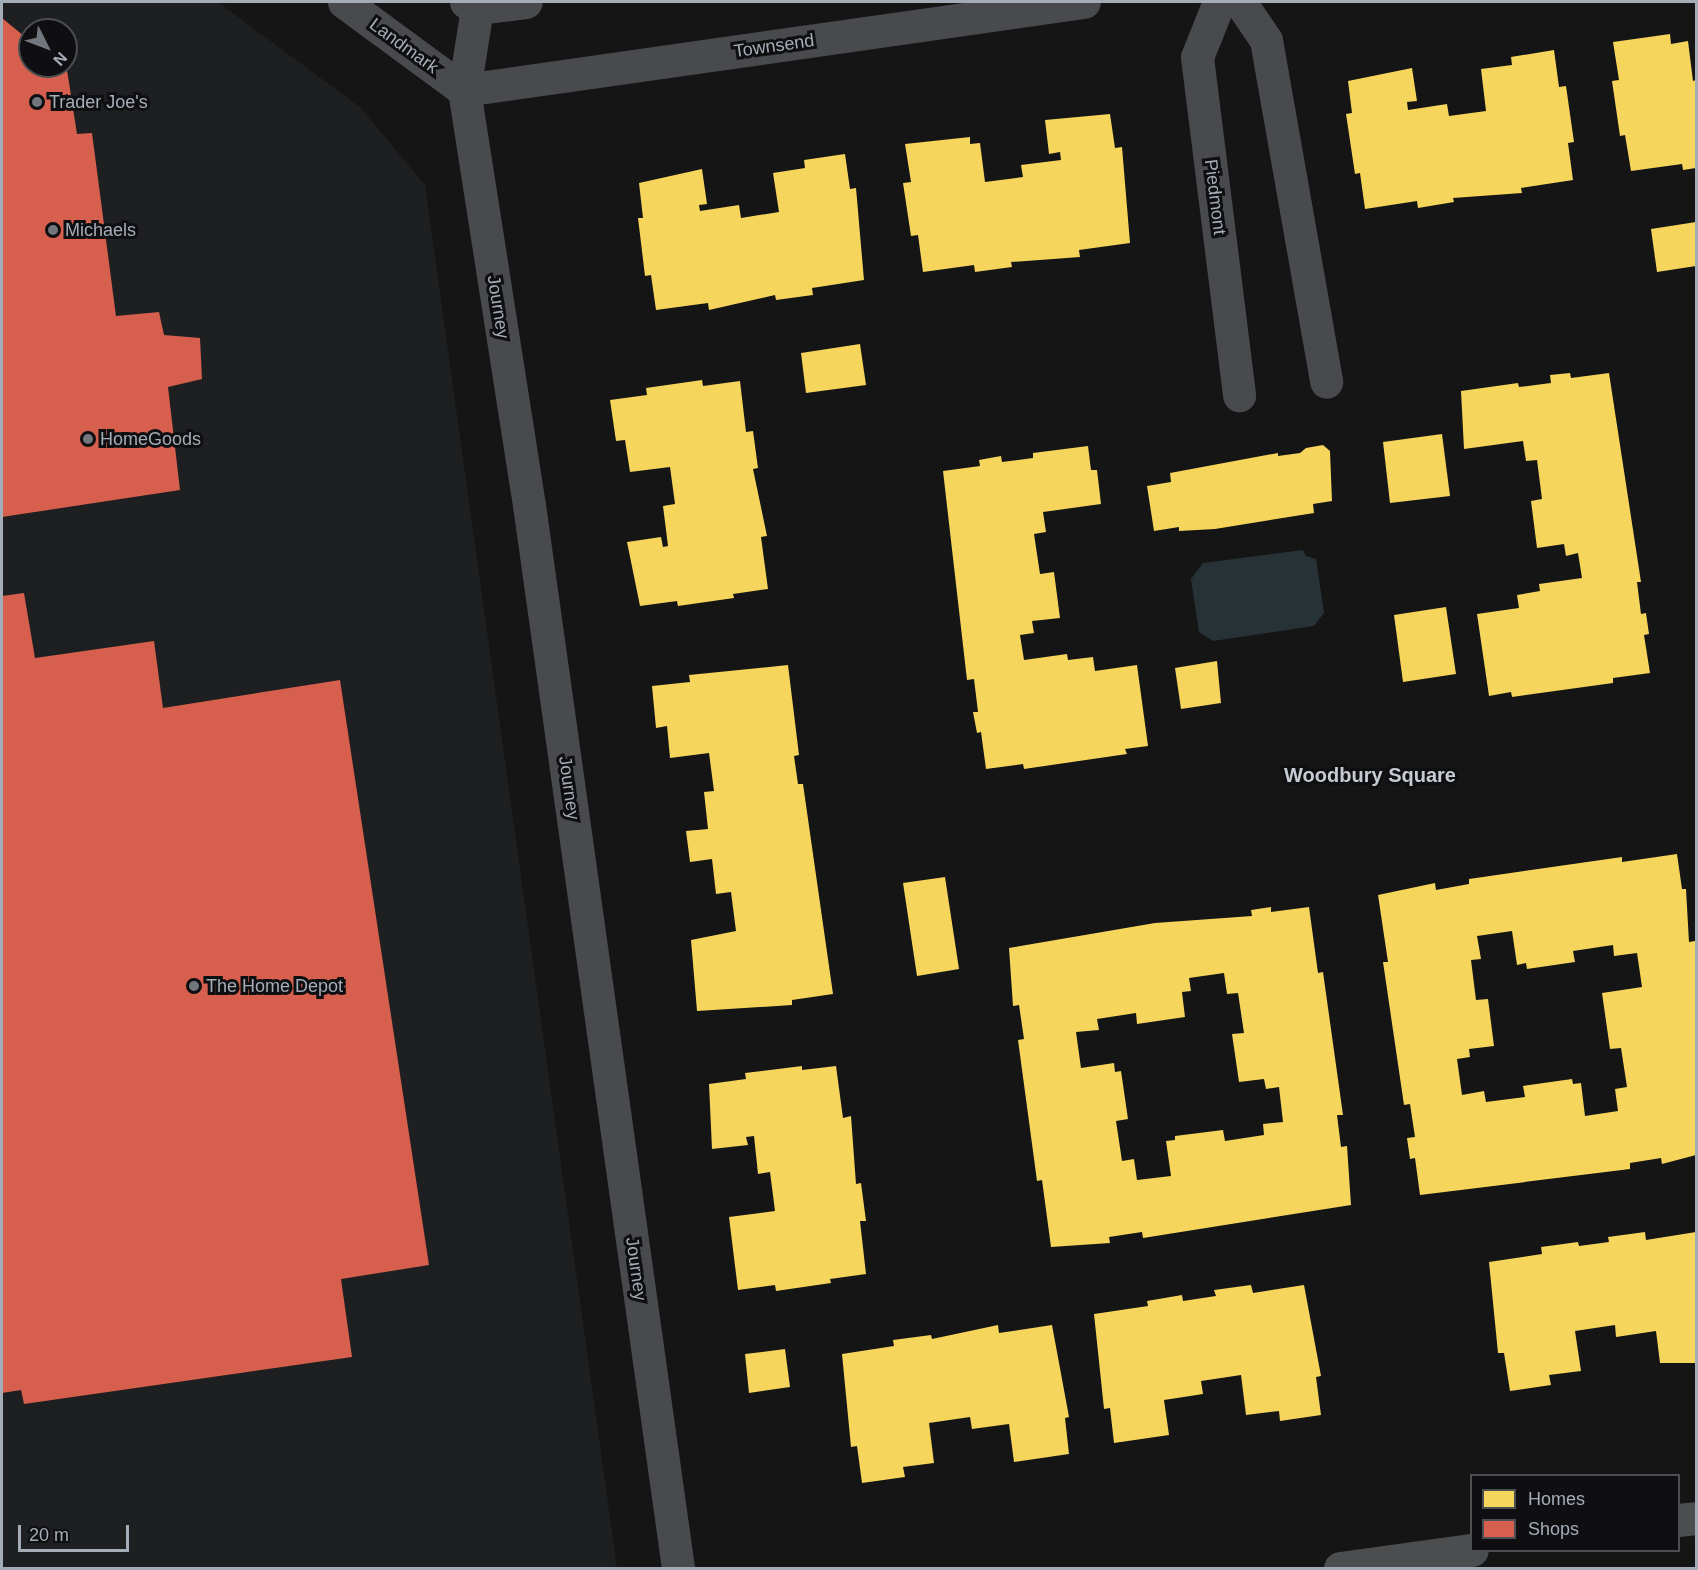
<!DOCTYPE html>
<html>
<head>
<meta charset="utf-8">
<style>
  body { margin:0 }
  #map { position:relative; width:1698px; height:1570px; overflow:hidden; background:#151515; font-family:Helvetica,sans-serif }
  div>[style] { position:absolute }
  .built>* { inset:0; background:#1e1f21 }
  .water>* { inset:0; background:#273237 }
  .homes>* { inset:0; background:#f6d55c }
  .shops>* { inset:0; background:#d6604d }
  .minor>* { height:33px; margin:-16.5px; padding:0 16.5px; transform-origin:16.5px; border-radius:16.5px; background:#484a4e }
  .tertiary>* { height:33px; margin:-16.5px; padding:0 16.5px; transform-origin:16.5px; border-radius:16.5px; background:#484a4e }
  .primary>* { height:33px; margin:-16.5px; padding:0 16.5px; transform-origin:16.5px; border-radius:16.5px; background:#4b4d4f }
  .dots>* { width:16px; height:16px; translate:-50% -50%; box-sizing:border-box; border:3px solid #0f0f11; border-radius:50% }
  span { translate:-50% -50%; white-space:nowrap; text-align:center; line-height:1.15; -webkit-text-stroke:6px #0f0f11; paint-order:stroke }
  .street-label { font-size:18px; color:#a4acb7 }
  .poi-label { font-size:18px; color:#a4acb7 }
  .left { translate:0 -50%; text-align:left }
  .neighbourhood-label { font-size:20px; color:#c6cbd3; font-weight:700 }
  .frame { position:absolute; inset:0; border:3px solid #a4acb7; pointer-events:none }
  .legend { position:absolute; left:1470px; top:1474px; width:210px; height:78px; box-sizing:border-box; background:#0f0f11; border:2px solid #4b4e53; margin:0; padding:8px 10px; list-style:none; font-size:18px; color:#a4acb7 }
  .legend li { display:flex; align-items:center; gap:12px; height:30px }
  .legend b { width:30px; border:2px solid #4b4e53 }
  .north { position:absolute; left:18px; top:18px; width:60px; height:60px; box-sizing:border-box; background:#0f0f11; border:2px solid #4b4e53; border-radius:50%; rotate:132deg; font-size:16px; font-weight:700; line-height:24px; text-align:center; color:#a4acb7 }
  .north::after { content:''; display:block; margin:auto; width:21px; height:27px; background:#72777e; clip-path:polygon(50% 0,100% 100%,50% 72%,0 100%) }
  .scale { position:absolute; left:18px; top:1525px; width:111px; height:27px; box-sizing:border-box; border:3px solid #a4acb7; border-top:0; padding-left:8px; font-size:18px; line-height:21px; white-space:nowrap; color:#a4acb7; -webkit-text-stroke:4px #0f0f11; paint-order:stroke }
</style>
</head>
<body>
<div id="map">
  <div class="built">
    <i style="clip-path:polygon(evenodd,2px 2px,218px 2px,361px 108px,425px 185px,617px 1568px,2px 1568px,2px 2px,30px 30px,66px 30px,66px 66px,30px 66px,30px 30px)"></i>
  </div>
  <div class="water">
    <i style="clip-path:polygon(1303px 550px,1306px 556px,1316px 559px,1324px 613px,1314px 626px,1213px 641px,1199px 632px,1191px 579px,1203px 563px)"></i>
  </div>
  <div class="homes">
    <i style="clip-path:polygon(1670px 34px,1671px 44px,1688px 41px,1693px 81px,1696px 80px,1696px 168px,1683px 170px,1682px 164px,1631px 171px,1625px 135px,1620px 136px,1612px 81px,1619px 80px,1613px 42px)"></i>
    <i style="clip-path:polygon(1554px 50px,1559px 87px,1566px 86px,1574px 142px,1568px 143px,1573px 180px,1521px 188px,1522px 193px,1453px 198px,1454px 202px,1418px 208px,1417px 201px,1365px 209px,1360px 173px,1355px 174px,1346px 114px,1352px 113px,1348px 81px,1412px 68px,1417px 101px,1407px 102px,1408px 110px,1447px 104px,1449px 116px,1486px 111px,1481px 69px,1512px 65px,1511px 57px)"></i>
    <i style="clip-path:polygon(1110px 114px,1115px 148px,1122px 147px,1130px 243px,1079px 250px,1080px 257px,1011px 262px,1012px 267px,975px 272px,974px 265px,923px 272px,918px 235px,911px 236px,903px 183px,911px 182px,905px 144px,970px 137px,970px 144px,980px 143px,985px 182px,1023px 177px,1021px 165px,1061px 160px,1060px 152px,1049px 154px,1045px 120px)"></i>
    <i style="clip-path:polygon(845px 154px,850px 189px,856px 188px,864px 280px,812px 288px,813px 295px,776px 300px,775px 295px,709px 310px,708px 303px,656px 310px,651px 275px,645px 276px,638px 218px,643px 218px,639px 183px,702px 169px,707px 204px,699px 205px,700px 211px,739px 205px,741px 218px,779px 212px,773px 173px,805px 168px,804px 160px)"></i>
    <i style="clip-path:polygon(1696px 222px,1696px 266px,1657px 272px,1651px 229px)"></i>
    <i style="clip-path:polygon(860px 344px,866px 385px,806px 393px,801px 353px)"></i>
    <i style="clip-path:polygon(1570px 373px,1571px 378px,1609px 373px,1641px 582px,1637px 582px,1641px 614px,1646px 613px,1649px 634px,1644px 635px,1650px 673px,1613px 678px,1613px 683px,1512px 697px,1511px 692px,1489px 696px,1477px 614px,1519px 608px,1517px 595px,1540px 591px,1539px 584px,1582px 578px,1578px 553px,1566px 556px,1564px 544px,1537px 548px,1531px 501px,1542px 499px,1537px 460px,1526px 461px,1523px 441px,1464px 449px,1461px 391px,1518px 383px,1519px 387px,1551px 383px,1550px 375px)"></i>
    <i style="clip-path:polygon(702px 380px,703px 386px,740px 381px,746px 432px,753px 431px,758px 468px,753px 469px,767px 536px,761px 537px,768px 589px,733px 594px,734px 598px,678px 606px,677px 601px,640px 606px,627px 542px,661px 537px,663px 547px,668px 546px,663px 506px,675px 504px,670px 467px,630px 472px,625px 440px,616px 441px,610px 400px,647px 395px,646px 388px)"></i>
    <i style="clip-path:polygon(1442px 434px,1450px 496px,1390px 503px,1383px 442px)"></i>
    <i style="clip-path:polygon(1323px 445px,1330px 451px,1332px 501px,1313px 504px,1314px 513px,1215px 529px,1179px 531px,1179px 527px,1154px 531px,1147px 486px,1171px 482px,1170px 473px,1278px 453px,1278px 456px,1300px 453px,1306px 448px)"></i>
    <i style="clip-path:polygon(1088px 446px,1091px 470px,1097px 470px,1101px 504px,1043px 512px,1046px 532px,1034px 534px,1040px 574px,1054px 572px,1060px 618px,1032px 621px,1034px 633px,1020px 635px,1024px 660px,1067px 654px,1068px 660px,1093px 657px,1095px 671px,1137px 665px,1148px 746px,1125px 749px,1127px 754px,1024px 769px,1023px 764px,986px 769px,981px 732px,977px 733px,973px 712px,978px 712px,974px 679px,967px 680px,943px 471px,980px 466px,979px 460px,1001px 456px,1002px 462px,1033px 458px,1033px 453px)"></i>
    <i style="clip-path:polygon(1446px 607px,1456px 674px,1403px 682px,1394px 615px)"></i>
    <i style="clip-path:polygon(1217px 661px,1221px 703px,1181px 709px,1175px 668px)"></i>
    <i style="clip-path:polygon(788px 665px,799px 755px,794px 756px,798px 784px,803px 784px,833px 994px,792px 1000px,792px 1005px,697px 1011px,691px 940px,736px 931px,731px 892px,716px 894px,712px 859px,690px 862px,686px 831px,708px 829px,704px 792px,714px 791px,709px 753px,670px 758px,667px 726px,656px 728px,652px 686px,690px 682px,689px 675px)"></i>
    <i style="clip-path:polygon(evenodd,1677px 854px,1682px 889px,1686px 889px,1689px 942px,1695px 941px,1696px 952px,1696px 1155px,1662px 1164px,1661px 1158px,1630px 1163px,1630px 1169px,1420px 1195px,1415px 1158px,1410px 1159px,1407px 1138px,1415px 1137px,1410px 1104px,1404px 1105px,1383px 962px,1388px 962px,1378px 895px,1435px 883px,1436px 890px,1469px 884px,1469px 879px,1622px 857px,1622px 862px,1677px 854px,1512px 931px,1517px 965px,1526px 963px,1527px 969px,1575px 962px,1573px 951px,1613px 945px,1614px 956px,1637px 953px,1642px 987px,1602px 993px,1610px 1049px,1621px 1048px,1627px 1087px,1615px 1089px,1618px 1111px,1585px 1116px,1581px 1083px,1573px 1084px,1572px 1079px,1523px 1086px,1525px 1097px,1486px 1102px,1484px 1091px,1462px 1095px,1457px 1059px,1470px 1057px,1469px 1049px,1494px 1046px,1488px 999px,1476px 1000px,1471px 960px,1481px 959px,1477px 936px,1512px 931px)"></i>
    <i style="clip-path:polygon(945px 877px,959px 969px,917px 976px,903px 883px)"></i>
    <i style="clip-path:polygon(evenodd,1271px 907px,1271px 912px,1309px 907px,1318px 973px,1323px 972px,1343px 1115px,1337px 1115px,1341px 1147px,1347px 1146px,1351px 1205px,1143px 1238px,1142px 1232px,1109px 1237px,1110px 1243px,1051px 1247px,1042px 1180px,1037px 1181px,1018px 1040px,1024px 1039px,1019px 1005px,1013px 1006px,1009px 948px,1155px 923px,1252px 916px,1251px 910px,1271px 907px,1224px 973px,1227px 994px,1238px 993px,1244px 1033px,1232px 1034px,1239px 1082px,1264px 1079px,1266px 1089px,1279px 1087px,1283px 1122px,1263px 1124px,1264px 1135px,1225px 1141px,1223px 1130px,1175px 1136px,1175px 1140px,1166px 1141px,1171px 1176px,1137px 1180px,1134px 1159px,1122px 1161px,1116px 1121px,1128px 1119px,1121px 1071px,1115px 1072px,1114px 1063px,1081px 1068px,1076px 1032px,1099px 1030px,1097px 1019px,1136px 1013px,1137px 1024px,1185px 1017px,1182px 992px,1191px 991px,1189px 978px,1224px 973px)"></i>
    <i style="clip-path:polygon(802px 1066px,802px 1070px,836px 1066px,843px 1118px,851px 1116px,856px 1184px,861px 1183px,866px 1221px,860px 1221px,866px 1274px,830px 1279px,831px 1283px,776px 1291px,775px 1285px,738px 1290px,729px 1217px,775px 1211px,770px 1172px,758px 1174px,754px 1136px,746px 1137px,748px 1145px,712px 1149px,709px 1084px,746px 1079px,745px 1073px)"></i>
    <i style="clip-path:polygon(1645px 1232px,1646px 1240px,1696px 1232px,1696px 1363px,1660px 1363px,1656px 1331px,1616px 1337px,1615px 1325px,1575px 1331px,1581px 1371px,1549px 1375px,1551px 1385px,1510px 1391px,1504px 1353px,1498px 1353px,1489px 1262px,1542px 1254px,1541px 1247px,1578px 1242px,1579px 1246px,1609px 1242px,1608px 1237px)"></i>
    <i style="clip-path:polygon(1251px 1285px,1253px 1293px,1304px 1285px,1321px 1376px,1316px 1377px,1321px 1415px,1280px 1421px,1279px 1411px,1246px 1415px,1241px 1375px,1201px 1381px,1203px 1394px,1164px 1400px,1169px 1435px,1114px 1443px,1110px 1408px,1104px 1409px,1094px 1314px,1148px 1306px,1147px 1301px,1182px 1295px,1183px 1301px,1216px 1296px,1214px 1290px)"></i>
    <i style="clip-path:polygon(998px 1325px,999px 1333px,1052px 1325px,1069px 1417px,1065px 1418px,1069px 1454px,1014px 1462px,1009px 1424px,972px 1429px,970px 1417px,929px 1423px,934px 1463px,903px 1467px,905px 1477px,862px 1483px,857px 1446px,851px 1447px,842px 1354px,894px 1346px,893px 1340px,931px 1335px,932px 1339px)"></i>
    <i style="clip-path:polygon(785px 1349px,790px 1387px,749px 1393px,745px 1354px)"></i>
  </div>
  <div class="shops">
    <i style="clip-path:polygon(2px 18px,30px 41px,30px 66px,62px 66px,67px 70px,77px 134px,92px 133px,116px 316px,159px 312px,164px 335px,200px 338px,202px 379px,168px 387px,180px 490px,2px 517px)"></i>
    <i style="clip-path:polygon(24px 593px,35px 658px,154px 641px,163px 708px,340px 680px,429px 1265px,341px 1279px,352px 1357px,24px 1404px,21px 1390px,2px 1393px,2px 596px)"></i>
  </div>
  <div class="minor">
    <i style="left:1219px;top:2px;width:59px;rotate:111.8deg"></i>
    <i style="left:1197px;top:57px;width:341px;rotate:82.9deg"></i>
    <i style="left:1240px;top:2px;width:46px;rotate:55.6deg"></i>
    <i style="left:1266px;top:40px;width:347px;rotate:80deg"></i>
    <i style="left:477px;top:8px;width:83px;rotate:99deg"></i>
    <i style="left:464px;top:90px;width:420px;rotate:81.1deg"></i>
    <i style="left:529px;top:505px;width:1073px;rotate:82.02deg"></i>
  </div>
  <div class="tertiary">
    <i style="left:344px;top:2px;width:149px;rotate:36.3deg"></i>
    <i style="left:464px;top:90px;width:626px;rotate:-8.08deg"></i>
    <i style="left:466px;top:2px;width:13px;rotate:29deg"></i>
    <i style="left:477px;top:8px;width:49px;rotate:-7deg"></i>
  </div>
  <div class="primary">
    <i style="left:1678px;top:1520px;width:18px;rotate:-6deg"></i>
    <i style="left:1340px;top:1568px;width:133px;rotate:-7.8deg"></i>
  </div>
  <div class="dots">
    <i style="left:37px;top:102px;background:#72777e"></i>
    <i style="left:53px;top:230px;background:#72777e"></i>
    <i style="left:88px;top:439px;background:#72777e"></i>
    <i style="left:194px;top:986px;background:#72777e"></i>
  </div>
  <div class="street-label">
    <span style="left:404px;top:46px;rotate:36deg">Landmark</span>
    <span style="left:774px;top:46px;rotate:-8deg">Townsend</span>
    <span style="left:1215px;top:197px;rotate:83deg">Piedmont</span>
    <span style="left:498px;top:307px;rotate:81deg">Journey</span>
    <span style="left:569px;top:788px;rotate:82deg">Journey</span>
    <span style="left:636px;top:1269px;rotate:82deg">Journey</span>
  </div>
  <div class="poi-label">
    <span class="left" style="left:49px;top:102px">Trader Joe's</span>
    <span class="left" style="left:65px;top:230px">Michaels</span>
    <span class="left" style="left:100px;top:439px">HomeGoods</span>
    <span class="left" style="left:206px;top:986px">The Home Depot</span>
  </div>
  <div class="neighbourhood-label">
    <span style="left:1370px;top:775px">Woodbury Square</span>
  </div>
  <div class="frame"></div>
  <ul class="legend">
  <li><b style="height:16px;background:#f6d55c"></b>Homes</li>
  <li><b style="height:16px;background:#d6604d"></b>Shops</li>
  </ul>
  <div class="north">N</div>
  <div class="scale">20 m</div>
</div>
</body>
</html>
